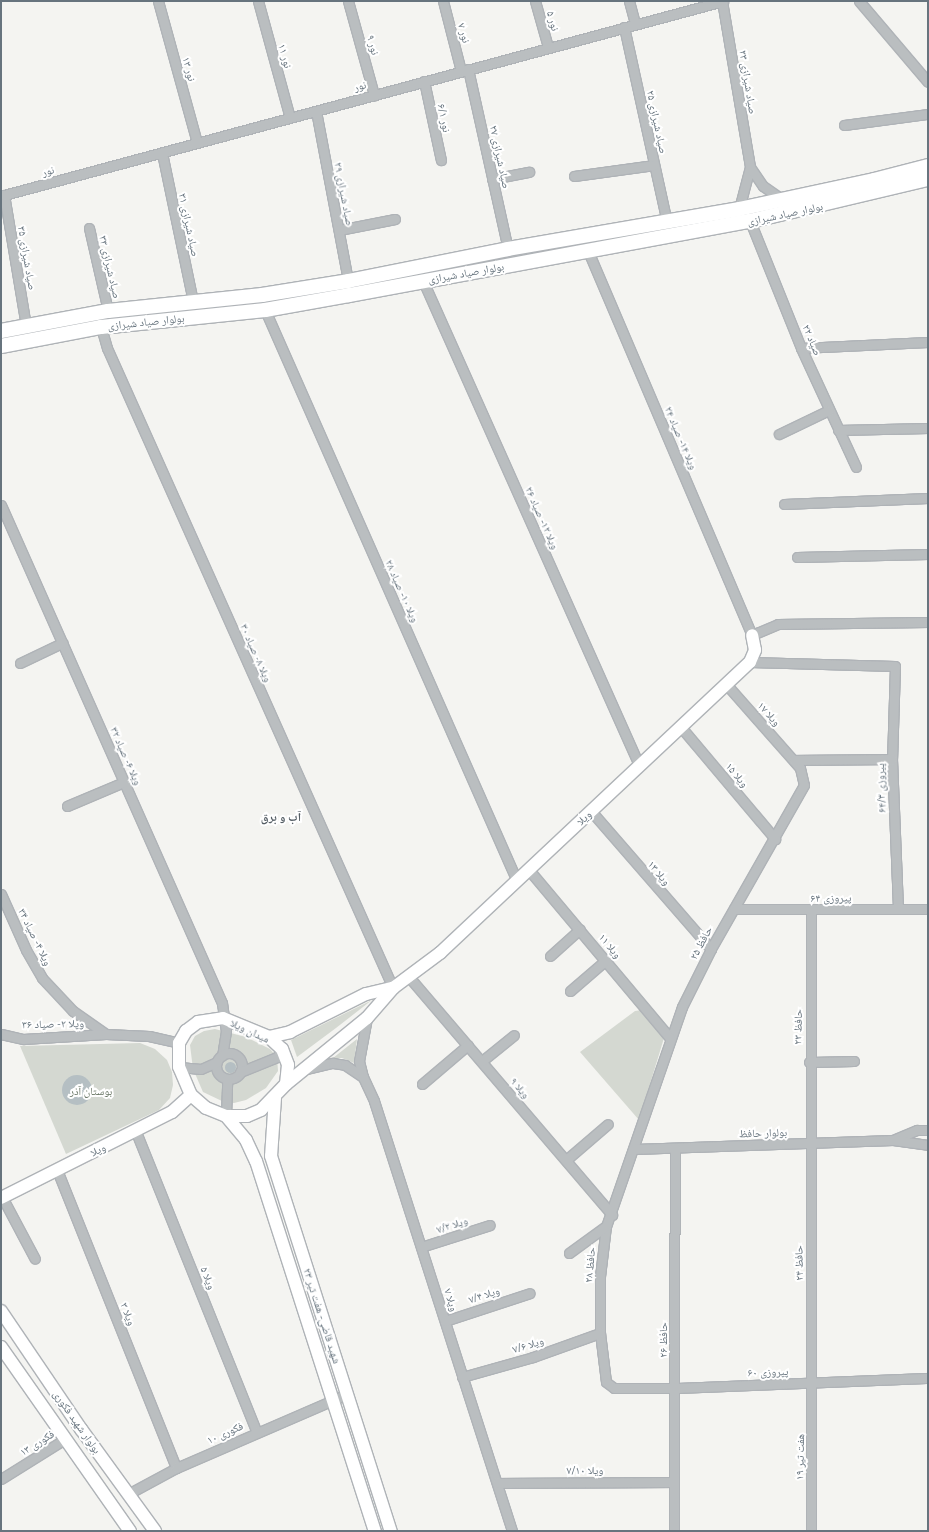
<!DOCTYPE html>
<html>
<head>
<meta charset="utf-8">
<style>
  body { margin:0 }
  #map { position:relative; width:929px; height:1532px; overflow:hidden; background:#f4f4f1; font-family:"Public Sans","Noto Naskh Arabic",sans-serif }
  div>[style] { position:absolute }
  .green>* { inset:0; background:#d4d8d1 }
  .water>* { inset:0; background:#b5bfc3 }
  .round { border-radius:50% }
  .roads { filter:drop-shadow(1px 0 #afb3b7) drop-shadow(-1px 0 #afb3b7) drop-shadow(0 1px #afb3b7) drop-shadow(0 -1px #afb3b7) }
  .street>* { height:9px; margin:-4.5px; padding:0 4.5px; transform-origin:4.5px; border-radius:4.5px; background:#babec0 }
  .street>.ring { margin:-4.5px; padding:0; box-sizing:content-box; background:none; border:9px solid #babec0; border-radius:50% }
  .secondary>* { height:12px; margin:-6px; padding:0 6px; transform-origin:6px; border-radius:6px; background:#fff }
  .primary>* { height:14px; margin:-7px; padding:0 7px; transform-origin:7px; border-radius:7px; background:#fff }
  span { translate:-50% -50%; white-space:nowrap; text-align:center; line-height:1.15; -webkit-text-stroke:4px #fff; paint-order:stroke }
  .street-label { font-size:11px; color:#67747e }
  .park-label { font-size:11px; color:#697665 }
  .neighbourhood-label { font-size:12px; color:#545d64; font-weight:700 }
  .frame { position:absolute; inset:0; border:2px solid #67747e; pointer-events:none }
</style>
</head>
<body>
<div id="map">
  <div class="green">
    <i style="clip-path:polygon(372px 1000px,336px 1028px,297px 1057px,291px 1040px)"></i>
    <i style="clip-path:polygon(642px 1010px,664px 1038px,639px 1120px,580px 1052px,635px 1011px)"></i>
    <i style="clip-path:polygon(215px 1029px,246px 1037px,270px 1049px,277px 1057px,278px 1071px,266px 1088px,246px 1100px,234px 1103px,224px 1102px,203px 1092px,193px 1069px,190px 1045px,195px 1036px,204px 1031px)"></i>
    <i style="clip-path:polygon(357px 1039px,354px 1063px,342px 1058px,333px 1058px)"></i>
    <i style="clip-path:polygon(140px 1043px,155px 1049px,167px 1060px,172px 1072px,173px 1085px,170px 1098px,159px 1110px,66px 1154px,20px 1046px)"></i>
  </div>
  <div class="water">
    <i class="round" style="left:224.5px;top:1061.5px;width:11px;height:11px"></i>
    <i class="round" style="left:62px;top:1075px;width:30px;height:30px"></i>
  </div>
  <div class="roads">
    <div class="street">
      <i style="left:158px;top:1px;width:147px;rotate:74.6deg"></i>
      <i style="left:258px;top:1px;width:121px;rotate:74.7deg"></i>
      <i style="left:348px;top:1px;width:98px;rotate:74.5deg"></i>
      <i style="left:443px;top:1px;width:72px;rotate:75.6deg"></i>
      <i style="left:535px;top:1px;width:48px;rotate:74.2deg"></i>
      <i style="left:629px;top:1px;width:24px;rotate:75deg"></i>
      <i style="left:722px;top:1px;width:168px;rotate:80.4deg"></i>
      <i style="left:750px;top:167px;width:43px;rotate:104.7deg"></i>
      <i style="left:859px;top:1px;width:106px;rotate:49.6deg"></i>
      <i style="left:624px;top:27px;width:201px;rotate:77.6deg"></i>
      <i style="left:468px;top:69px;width:184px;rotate:77.5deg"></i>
      <i style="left:424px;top:81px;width:81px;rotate:77.9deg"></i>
      <i style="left:316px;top:111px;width:173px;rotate:79.3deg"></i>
      <i style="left:844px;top:125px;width:85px;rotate:-7.5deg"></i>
      <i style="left:162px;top:153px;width:151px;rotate:78.2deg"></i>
      <i style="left:750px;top:167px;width:23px;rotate:56deg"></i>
      <i style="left:763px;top:186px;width:24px;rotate:35deg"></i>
      <i style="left:574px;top:176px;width:81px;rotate:-7.8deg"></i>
      <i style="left:492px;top:179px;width:38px;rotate:-11deg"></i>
      <i style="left:750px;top:221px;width:137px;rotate:68.1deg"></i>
      <i style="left:801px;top:348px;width:131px;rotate:65.2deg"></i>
      <i style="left:89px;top:228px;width:85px;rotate:77.1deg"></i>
      <i style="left:339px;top:230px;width:57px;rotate:-11.1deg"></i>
      <i style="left:588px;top:251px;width:418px;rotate:66.9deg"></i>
      <i style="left:752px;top:635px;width:28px;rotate:-23deg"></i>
      <i style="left:778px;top:624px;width:150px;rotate:-0.8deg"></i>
      <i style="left:423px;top:281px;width:530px;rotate:65.95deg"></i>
      <i style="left:265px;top:310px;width:624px;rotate:66.19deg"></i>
      <i style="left:26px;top:326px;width:133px;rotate:-99.5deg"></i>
      <i style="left:4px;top:195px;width:745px;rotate:-15.1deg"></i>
      <i style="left:101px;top:327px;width:22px;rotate:74deg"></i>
      <i style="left:107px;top:348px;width:701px;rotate:65.92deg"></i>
      <i style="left:801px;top:348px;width:127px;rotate:-2.7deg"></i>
      <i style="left:838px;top:430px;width:90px;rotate:-1.3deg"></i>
      <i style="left:779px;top:434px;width:55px;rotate:-25.6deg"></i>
      <i style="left:784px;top:504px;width:144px;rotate:-2.4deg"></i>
      <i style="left:1px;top:505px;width:545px;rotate:66.07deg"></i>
      <i style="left:222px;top:1003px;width:28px;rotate:82deg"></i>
      <i style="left:226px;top:1031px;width:25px;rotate:99deg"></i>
      <i style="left:797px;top:557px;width:131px;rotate:-1.3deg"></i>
      <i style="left:750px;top:662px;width:145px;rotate:1.6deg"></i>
      <i style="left:895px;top:666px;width:93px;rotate:91.8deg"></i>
      <i style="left:892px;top:759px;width:150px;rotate:87.7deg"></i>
      <i style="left:20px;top:663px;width:47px;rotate:-25.5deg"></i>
      <i style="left:726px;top:684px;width:112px;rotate:48.6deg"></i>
      <i style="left:800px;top:768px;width:17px;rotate:77deg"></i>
      <i style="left:804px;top:785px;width:189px;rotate:119.6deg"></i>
      <i style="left:711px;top:949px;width:65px;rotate:116.6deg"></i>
      <i style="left:682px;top:1007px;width:232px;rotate:109.1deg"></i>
      <i style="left:606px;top:1226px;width:50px;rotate:96.8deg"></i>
      <i style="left:600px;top:1276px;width:57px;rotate:90deg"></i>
      <i style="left:600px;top:1333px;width:49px;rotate:83deg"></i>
      <i style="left:606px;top:1382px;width:10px;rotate:37deg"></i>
      <i style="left:614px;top:1388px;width:61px"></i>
      <i style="left:675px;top:1388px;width:253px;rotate:-2.3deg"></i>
      <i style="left:680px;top:726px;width:148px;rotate:49.9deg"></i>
      <i style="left:794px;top:760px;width:98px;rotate:-0.6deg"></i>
      <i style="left:67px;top:806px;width:62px;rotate:-22.8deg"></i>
      <i style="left:591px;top:811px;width:183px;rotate:49deg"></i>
      <i style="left:529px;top:870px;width:219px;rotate:50deg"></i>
      <i style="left:1px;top:894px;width:61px;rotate:65.9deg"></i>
      <i style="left:26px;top:950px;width:32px;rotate:60deg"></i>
      <i style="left:42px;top:978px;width:45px;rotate:46.8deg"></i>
      <i style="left:73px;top:1011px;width:40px;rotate:34.9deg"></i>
      <i style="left:734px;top:909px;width:194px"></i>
      <i style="left:811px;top:910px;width:621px;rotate:90deg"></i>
      <i style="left:550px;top:956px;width:40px;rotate:-42deg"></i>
      <i style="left:409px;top:977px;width:313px;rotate:49.5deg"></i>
      <i style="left:570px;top:991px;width:48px;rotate:-40.7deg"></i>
      <i style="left:1px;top:1034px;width:23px;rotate:13deg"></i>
      <i style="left:23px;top:1039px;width:83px;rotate:-3.4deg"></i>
      <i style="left:106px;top:1034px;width:43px;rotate:2.7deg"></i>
      <i style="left:149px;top:1036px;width:31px;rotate:13deg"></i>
      <i class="ring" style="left:216px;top:1053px;width:17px;height:17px"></i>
      <i style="left:482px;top:1061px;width:41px;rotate:-39.1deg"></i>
      <i style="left:809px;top:1062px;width:45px;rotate:-1.3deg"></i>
      <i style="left:179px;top:1067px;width:22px;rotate:5deg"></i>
      <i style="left:201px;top:1069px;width:17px;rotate:-24deg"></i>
      <i style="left:306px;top:1069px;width:28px;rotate:-13deg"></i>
      <i style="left:333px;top:1063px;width:12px;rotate:9deg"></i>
      <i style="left:345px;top:1065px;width:22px;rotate:34deg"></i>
      <i style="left:363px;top:1077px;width:16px;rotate:-104deg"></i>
      <i style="left:359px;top:1061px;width:44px;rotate:-79.5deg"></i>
      <i style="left:240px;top:1072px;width:40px;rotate:-22deg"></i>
      <i style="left:277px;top:1057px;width:9px;rotate:-58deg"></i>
      <i style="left:363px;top:1077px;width:26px;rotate:65deg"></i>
      <i style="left:374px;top:1101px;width:452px;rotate:72.2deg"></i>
      <i style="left:422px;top:1084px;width:60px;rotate:-40.3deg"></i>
      <i style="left:226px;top:1116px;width:37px;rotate:-88deg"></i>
      <i style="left:136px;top:1132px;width:324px;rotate:68.1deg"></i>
      <i style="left:893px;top:1140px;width:26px;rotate:-23deg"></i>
      <i style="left:917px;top:1130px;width:11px"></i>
      <i style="left:634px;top:1149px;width:259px;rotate:-2deg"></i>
      <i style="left:893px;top:1140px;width:35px;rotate:8deg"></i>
      <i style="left:566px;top:1160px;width:55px;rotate:-40.6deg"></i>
      <i style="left:57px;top:1170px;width:321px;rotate:68.2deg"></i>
      <i style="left:1px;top:1195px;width:72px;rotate:62deg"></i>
      <i style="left:421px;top:1247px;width:72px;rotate:-17.7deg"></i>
      <i style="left:569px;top:1253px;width:46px;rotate:-36.1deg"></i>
      <i style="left:445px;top:1321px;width:89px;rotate:-18.2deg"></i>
      <i style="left:462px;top:1377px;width:74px;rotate:-15.7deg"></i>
      <i style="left:533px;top:1357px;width:71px;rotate:-19.7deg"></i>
      <i style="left:1px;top:1479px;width:75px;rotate:-32deg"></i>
      <i style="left:497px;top:1483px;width:177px;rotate:-0.3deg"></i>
      <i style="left:128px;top:1494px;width:55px;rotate:-28.4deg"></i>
      <i style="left:176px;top:1468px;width:186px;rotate:-23.4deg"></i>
      <i style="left:674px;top:1531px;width:383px;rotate:-89.9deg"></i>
    </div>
    <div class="secondary">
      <i style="left:223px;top:1018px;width:50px;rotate:22.4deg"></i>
      <i style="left:269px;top:1037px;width:18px;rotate:43deg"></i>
      <i style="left:282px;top:1049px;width:17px;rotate:69deg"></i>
      <i style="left:288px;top:1065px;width:19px;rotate:96deg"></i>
      <i style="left:286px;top:1084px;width:36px;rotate:134deg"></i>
      <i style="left:261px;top:1110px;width:15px;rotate:157deg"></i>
      <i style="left:247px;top:1116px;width:21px;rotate:180deg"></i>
      <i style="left:226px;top:1116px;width:22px;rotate:-158deg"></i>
      <i style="left:206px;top:1108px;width:20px;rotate:-139deg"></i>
      <i style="left:191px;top:1095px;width:30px;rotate:-113deg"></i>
      <i style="left:179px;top:1067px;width:24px;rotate:-90deg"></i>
      <i style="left:179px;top:1043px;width:14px;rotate:-60deg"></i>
      <i style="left:186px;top:1031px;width:15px;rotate:-37deg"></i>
      <i style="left:198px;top:1022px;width:25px;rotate:-9deg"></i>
      <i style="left:269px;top:1037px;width:22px;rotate:-13deg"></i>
      <i style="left:290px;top:1032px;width:85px;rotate:-26.6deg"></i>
      <i style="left:366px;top:994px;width:28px;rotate:-13deg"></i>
      <i style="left:286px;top:1084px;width:104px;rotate:-39.2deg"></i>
      <i style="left:367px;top:1018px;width:40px;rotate:-49deg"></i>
      <i style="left:393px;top:988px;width:59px;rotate:-36.7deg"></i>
      <i style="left:440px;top:953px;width:425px;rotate:-43.2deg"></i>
      <i style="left:750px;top:662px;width:13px;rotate:-67deg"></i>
      <i style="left:755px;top:650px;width:15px;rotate:-101deg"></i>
      <i style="left:275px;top:1098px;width:58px;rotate:93.9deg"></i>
      <i style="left:271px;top:1156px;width:394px;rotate:72.3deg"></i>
      <i style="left:226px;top:1116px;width:31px;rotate:50deg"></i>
      <i style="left:246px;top:1140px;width:23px;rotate:65deg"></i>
      <i style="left:256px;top:1161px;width:389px;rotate:72.2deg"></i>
      <i style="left:1px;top:1198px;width:191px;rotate:-26.7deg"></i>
      <i style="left:172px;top:1112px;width:25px;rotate:-42deg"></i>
      <i style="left:1px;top:1311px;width:143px;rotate:55.9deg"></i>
      <i style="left:81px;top:1429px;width:126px;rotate:54deg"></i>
      <i style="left:1px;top:1347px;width:225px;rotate:55deg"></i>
    </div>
    <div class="primary">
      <i style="left:1px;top:331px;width:109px;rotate:-10.6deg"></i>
      <i style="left:108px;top:311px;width:155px;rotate:-5.9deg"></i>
      <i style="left:262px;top:295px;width:87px;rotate:-9.2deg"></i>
      <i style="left:348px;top:281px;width:163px;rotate:-11.3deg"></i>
      <i style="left:508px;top:249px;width:234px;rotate:-9.8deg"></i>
      <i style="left:739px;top:209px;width:138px;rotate:-12.1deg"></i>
      <i style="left:874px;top:180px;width:56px;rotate:-14.5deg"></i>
      <i style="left:1px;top:346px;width:102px;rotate:-10.8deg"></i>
      <i style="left:101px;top:327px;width:165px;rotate:-5.9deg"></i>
      <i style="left:265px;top:310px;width:85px;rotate:-10.1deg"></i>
      <i style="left:349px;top:295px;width:408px;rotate:-10.5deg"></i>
      <i style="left:750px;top:221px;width:183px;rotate:-13.3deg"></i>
    </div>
  </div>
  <div class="street-label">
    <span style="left:553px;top:21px;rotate:75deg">نور ۵</span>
    <span style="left:464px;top:33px;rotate:75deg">نور ۷</span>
    <span style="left:373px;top:45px;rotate:75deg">نور ۹</span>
    <span style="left:285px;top:56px;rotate:74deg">نور ۱۱</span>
    <span style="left:189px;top:69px;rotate:75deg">نور ۱۳</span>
    <span style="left:748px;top:82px;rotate:81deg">صیاد شیرازی ۲۳</span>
    <span style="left:360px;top:86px;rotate:-15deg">نور</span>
    <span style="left:444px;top:118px;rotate:78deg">نور ۶/۱</span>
    <span style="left:657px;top:122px;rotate:78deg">صیاد شیرازی ۲۵</span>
    <span style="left:500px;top:157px;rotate:78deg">صیاد شیرازی ۲۷</span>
    <span style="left:48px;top:171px;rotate:-15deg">نور</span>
    <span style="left:344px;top:194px;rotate:79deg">صیاد شیرازی ۲۹</span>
    <span style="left:785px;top:214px;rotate:-12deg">بولوار صیاد شیرازی</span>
    <span style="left:189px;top:225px;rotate:78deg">صیاد شیرازی ۳۱</span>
    <span style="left:27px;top:258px;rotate:80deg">صیاد شیرازی ۳۵</span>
    <span style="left:110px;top:267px;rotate:77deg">صیاد شیرازی ۳۳</span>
    <span style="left:466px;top:273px;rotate:-10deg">بولوار صیاد شیرازی</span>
    <span style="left:146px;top:322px;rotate:-6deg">بولوار صیاد شیرازی</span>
    <span style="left:812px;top:340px;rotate:67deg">صیاد ۲۲</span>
    <span style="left:681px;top:438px;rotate:67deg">ویلا ۱۴ - صیاد ۲۴</span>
    <span style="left:542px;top:518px;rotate:66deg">ویلا ۱۲ - صیاد ۲۶</span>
    <span style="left:402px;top:591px;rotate:66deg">ویلا ۱۰ - صیاد ۲۸</span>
    <span style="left:256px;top:653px;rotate:66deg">ویلا ۸ - صیاد ۳۰</span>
    <span style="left:769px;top:714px;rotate:48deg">ویلا ۱۷</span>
    <span style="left:126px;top:756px;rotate:66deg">ویلا ۶ - صیاد ۳۲</span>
    <span style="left:737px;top:775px;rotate:50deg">ویلا ۱۵</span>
    <span style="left:881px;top:788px;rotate:-92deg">پیروزی ۶۴/۳</span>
    <span style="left:584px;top:818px;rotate:-44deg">ویلا</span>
    <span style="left:659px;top:873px;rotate:50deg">ویلا ۱۳</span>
    <span style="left:831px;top:898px;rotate:-1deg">پیروزی ۶۴</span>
    <span style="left:35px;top:937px;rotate:64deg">ویلا ۴ - صیاد ۳۴</span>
    <span style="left:701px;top:943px;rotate:-62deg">حافظ ۲۵</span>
    <span style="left:610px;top:946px;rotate:50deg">ویلا ۱۱</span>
    <span style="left:53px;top:1024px;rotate:-1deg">ویلا ۲ - صیاد ۳۶</span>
    <span style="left:798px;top:1027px;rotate:-89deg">حافظ ۲۳</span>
    <span style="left:250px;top:1031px;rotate:25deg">میدان ویلا</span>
    <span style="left:520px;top:1088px;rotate:50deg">ویلا ۹</span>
    <span style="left:763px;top:1133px;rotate:-2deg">بولوار حافظ</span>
    <span style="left:98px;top:1150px;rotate:-26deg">ویلا</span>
    <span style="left:452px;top:1225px;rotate:-18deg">ویلا ۷/۲</span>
    <span style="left:799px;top:1263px;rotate:-91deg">حافظ ۲۴</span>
    <span style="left:590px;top:1265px;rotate:-85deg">حافظ ۲۸</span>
    <span style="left:208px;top:1278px;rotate:68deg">ویلا ۵</span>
    <span style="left:484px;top:1295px;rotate:-18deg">ویلا ۷/۴</span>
    <span style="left:451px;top:1300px;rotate:72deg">ویلا ۷</span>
    <span style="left:128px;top:1314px;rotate:68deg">ویلا ۳</span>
    <span style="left:322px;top:1316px;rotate:72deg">شهید قاضی - هفت تیر ۲۳</span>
    <span style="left:663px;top:1340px;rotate:-90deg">حافظ ۲۶</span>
    <span style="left:528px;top:1345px;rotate:-17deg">ویلا ۷/۶</span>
    <span style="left:768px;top:1372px;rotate:-2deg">پیروزی ۶۰</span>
    <span style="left:77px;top:1422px;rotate:55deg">بولوار شهید فکوری</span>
    <span style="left:225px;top:1433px;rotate:-24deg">فکوری ۱۰</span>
    <span style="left:37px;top:1443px;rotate:-32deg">فکوری ۱۳</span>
    <span style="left:800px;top:1457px;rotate:-89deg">هفت تیر ۱۹</span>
    <span style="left:585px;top:1470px">ویلا ۷/۱۰</span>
  </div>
  <div class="park-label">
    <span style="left:91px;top:1091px">بوستان آذر</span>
  </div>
  <div class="neighbourhood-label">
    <span style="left:281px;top:818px">آب و برق</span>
  </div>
  <div class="frame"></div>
</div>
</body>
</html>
